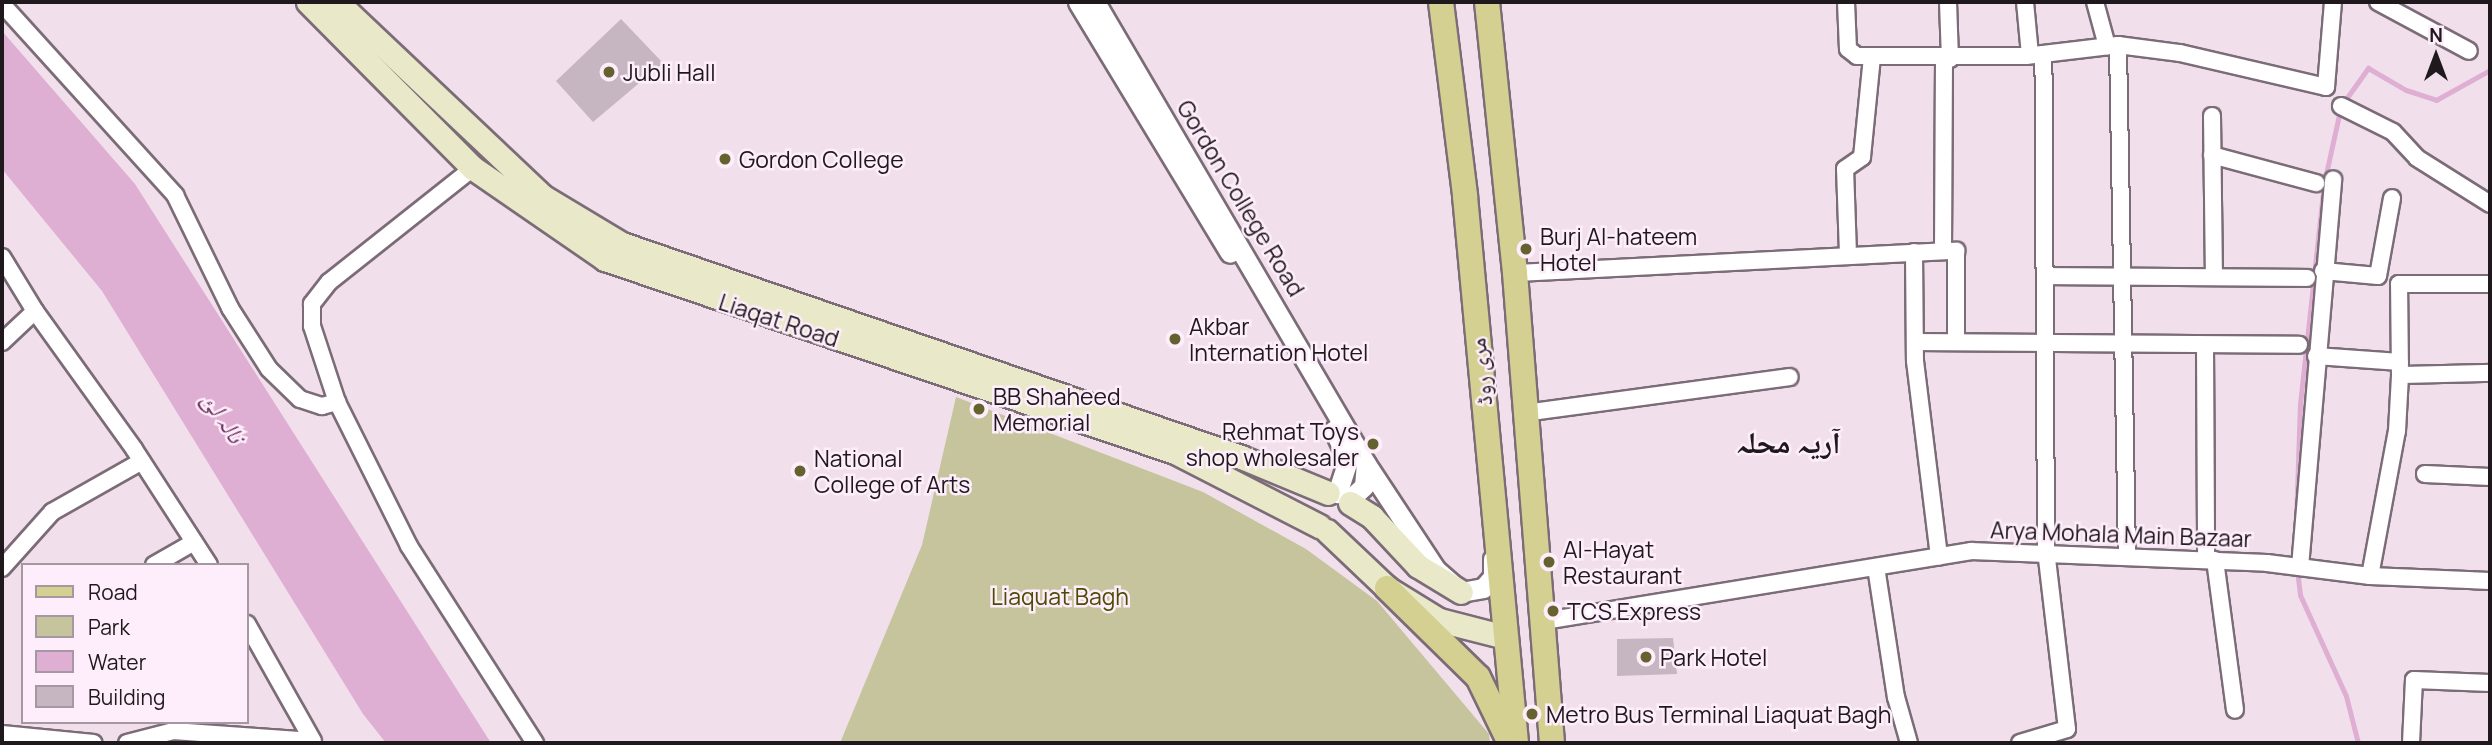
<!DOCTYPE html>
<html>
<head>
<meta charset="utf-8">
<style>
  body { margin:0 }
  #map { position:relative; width:2492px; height:745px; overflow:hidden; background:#f1e0ec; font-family:Manrope,"Noto Naskh Arabic",sans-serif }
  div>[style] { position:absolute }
  .green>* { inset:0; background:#c5c49c }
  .water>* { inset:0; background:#deaed3 }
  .stream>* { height:5px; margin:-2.5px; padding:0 2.5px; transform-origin:2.5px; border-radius:2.5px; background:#deaed3 }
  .building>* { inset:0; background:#c6b6c2 }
  .roads { filter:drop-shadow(2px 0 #7b6c77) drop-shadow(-2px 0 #7b6c77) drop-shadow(0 2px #7b6c77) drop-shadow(0 -2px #7b6c77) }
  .minor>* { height:16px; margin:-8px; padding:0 8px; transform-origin:8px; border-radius:8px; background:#fff }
  .tertiary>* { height:19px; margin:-9.5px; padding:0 9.5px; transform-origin:9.5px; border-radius:9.5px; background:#fff }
  .secondary>* { height:23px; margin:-11.5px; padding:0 11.5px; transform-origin:11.5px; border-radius:11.5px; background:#e9e8c8 }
  .primary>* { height:24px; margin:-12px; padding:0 12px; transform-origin:12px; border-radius:12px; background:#d3d091 }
  .dots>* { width:19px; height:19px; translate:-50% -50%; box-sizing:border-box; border:4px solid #feedfa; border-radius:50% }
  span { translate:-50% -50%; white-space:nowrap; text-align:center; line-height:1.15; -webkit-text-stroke:5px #feedfa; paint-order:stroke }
  .poi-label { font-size:23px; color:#1f191e }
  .left { translate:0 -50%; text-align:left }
  .right { translate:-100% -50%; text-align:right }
  .street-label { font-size:23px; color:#1f191e }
  .park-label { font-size:23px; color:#4d4a03 }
  .water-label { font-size:24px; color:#692f5f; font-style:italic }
  .district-label { font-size:30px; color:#1f191e; font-weight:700 }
  .frame { position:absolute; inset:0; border:4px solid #1f191e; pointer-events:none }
  .legend { position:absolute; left:21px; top:563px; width:228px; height:161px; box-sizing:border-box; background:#feedfa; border:2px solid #a598a2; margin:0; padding:9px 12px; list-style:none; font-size:21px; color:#1f191e }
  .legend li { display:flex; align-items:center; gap:14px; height:35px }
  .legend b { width:35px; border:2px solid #a598a2 }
  .north { position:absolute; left:2401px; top:21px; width:70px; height:70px; -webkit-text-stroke:5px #feedfa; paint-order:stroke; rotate:0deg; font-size:19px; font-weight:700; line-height:28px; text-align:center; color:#1f191e }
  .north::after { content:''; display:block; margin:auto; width:24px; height:32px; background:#1f191e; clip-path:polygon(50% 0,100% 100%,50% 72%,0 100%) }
</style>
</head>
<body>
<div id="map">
  <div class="green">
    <i style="clip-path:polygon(956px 397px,1203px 492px,1306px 549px,1377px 601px,1489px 734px,1490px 743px,840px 743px,922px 545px)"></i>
  </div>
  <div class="water">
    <i style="clip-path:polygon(2px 31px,135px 184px,491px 743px,386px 743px,363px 714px,102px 291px,2px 169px)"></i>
  </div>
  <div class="stream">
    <i style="left:2295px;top:553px;width:149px;rotate:-88.1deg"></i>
    <i style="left:2300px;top:404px;width:222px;rotate:-83.8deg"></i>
    <i style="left:2324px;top:183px;width:79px;rotate:-77.6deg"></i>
    <i style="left:2341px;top:106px;width:47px;rotate:-54.6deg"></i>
    <i style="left:2368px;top:68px;width:44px;rotate:30.1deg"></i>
    <i style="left:2406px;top:90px;width:32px;rotate:18deg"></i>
    <i style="left:2436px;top:100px;width:62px;rotate:-29.1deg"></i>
    <i style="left:2297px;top:570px;width:25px;rotate:83deg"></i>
    <i style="left:2300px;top:595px;width:111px;rotate:65.5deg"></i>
    <i style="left:2346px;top:696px;width:49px;rotate:75.7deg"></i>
  </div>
  <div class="building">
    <i style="clip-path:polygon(621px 19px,663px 63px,593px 122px,556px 81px)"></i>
    <i style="clip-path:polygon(1673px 638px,1677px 674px,1617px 676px,1617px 639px)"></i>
  </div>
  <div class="roads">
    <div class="minor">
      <i style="left:1846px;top:2px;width:47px;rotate:87.6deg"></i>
      <i style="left:1848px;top:49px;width:11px;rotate:38deg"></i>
      <i style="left:1857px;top:56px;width:169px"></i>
      <i style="left:2026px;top:56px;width:93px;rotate:-6.8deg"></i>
      <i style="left:2118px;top:45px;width:63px;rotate:7.4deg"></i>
      <i style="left:2180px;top:53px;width:150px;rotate:13.1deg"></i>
      <i style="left:2326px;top:87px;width:85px;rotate:-85.3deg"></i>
      <i style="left:1948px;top:2px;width:57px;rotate:88deg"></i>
      <i style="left:2025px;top:2px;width:53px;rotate:84.6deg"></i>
      <i style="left:2095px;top:2px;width:46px;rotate:74.7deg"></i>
      <i style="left:2378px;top:2px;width:103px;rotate:28.3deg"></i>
      <i style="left:2px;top:4px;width:258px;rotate:47.8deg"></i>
      <i style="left:175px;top:195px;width:126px;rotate:64deg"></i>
      <i style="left:230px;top:308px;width:72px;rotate:57.4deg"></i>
      <i style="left:269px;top:369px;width:43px;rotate:44.1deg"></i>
      <i style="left:300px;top:399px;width:23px;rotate:18deg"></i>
      <i style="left:322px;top:406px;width:16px;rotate:-15deg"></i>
      <i style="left:2118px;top:45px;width:510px;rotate:88.99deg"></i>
      <i style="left:2341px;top:106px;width:58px;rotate:26.6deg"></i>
      <i style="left:2393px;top:132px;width:35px;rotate:47deg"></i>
      <i style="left:2417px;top:158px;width:86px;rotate:32.2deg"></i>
      <i style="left:2212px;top:116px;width:161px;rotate:89.3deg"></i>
      <i style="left:2212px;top:155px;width:108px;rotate:15.1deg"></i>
      <i style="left:473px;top:168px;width:184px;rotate:141.6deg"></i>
      <i style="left:329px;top:282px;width:28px;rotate:128deg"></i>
      <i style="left:312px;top:304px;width:22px;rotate:90deg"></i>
      <i style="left:312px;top:326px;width:80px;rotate:71.8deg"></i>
      <i style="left:337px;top:402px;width:161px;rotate:63.4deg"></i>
      <i style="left:409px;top:546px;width:234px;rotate:57.4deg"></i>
      <i style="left:1943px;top:251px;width:192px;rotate:-89.7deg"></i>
      <i style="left:1914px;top:252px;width:109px;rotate:89.5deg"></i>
      <i style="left:1915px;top:361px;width:197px;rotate:83deg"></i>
      <i style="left:1848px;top:254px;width:85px;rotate:-92deg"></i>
      <i style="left:1845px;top:169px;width:21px;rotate:-35deg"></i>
      <i style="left:1862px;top:157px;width:101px;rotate:-84.3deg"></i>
      <i style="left:2px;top:257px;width:63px;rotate:58.6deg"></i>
      <i style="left:35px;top:311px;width:45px;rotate:136.8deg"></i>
      <i style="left:2323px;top:271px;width:55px;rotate:5.2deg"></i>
      <i style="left:2378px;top:276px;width:79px;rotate:-79.8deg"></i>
      <i style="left:1515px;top:273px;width:442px;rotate:-2.9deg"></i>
      <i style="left:1956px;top:251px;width:91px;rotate:90deg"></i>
      <i style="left:2046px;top:276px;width:261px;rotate:0.4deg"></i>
      <i style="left:35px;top:311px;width:170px;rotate:54.3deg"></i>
      <i style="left:134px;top:449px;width:138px;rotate:57.1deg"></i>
      <i style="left:1915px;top:342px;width:384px;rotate:0.4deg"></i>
      <i style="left:2205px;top:345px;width:215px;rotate:89.7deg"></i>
      <i style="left:2316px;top:356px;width:84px;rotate:4.1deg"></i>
      <i style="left:2400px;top:375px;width:91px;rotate:-90.6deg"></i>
      <i style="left:2399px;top:284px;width:91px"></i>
      <i style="left:1524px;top:413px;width:268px;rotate:-7.7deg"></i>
      <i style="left:2425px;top:474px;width:65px;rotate:2.6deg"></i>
      <i style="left:2215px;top:560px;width:151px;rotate:82.4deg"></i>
      <i style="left:154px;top:565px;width:46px;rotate:-29.9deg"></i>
      <i style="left:1876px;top:567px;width:132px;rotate:81.3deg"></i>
      <i style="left:1896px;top:697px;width:48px;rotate:74.2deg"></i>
      <i style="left:2300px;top:567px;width:389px;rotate:-85.1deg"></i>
      <i style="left:2px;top:568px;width:75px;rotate:-48.2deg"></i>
      <i style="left:52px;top:512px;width:103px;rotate:-29.5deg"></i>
      <i style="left:2370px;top:576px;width:147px;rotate:-79.5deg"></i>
      <i style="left:2397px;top:431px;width:56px;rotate:-86.9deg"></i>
      <i style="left:2400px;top:375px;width:90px;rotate:-1.3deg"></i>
      <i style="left:1544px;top:621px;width:433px;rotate:-9.3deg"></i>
      <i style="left:1971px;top:551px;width:296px;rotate:2.3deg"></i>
      <i style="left:2267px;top:563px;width:104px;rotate:7.2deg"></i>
      <i style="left:2370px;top:576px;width:120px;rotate:2.4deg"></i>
      <i style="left:247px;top:624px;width:134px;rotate:60.6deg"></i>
      <i style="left:2px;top:734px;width:92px;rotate:5.6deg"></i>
      <i style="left:127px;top:743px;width:48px;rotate:-14.6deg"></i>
      <i style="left:173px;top:731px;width:140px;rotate:4.1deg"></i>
      <i style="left:2020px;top:743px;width:49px;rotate:-16.6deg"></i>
      <i style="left:2067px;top:729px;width:179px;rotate:-96.7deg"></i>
      <i style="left:2046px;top:551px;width:497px;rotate:-90.3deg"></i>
      <i style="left:2411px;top:743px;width:63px;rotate:-87.3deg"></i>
      <i style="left:2414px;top:680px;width:76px;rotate:2.3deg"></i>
    </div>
    <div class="tertiary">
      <i style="left:1078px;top:2px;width:293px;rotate:58.8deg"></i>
      <i style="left:1095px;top:2px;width:536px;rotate:59.6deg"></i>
      <i style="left:1366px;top:464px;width:127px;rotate:56.6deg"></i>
      <i style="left:1436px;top:570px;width:33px;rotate:41deg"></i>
      <i style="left:1461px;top:592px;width:22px;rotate:-10deg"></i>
      <i style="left:1483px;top:588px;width:15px;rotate:-48deg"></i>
      <i style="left:1493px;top:577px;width:18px;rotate:-90deg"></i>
      <i style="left:1334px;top:430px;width:33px;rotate:65deg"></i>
      <i style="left:1348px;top:460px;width:35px;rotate:108deg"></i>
      <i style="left:1348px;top:501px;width:22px;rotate:-43deg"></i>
      <i style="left:1364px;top:486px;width:22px;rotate:-85deg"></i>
    </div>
    <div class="secondary">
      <i style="left:308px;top:2px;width:234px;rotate:45.2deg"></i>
      <i style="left:473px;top:168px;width:160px;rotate:34.6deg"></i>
      <i style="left:605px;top:259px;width:602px;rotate:18.71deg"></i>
      <i style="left:1175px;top:452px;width:162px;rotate:27.2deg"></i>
      <i style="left:337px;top:2px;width:282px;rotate:43.4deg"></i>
      <i style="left:542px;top:196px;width:93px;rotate:31deg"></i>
      <i style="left:622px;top:244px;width:655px;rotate:18.99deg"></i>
      <i style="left:1241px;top:457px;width:94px;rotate:22.5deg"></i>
      <i style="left:1350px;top:503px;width:26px;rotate:32deg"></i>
      <i style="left:1372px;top:517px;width:67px;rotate:46.8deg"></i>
      <i style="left:1418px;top:566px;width:50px;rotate:31.2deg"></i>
      <i style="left:1327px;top:531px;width:83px;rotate:43.5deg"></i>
      <i style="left:1387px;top:588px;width:61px;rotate:31.6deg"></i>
      <i style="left:1439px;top:620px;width:68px;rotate:14.4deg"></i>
    </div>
    <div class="primary">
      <i style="left:1441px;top:2px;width:195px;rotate:82.9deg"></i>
      <i style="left:1465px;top:196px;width:549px;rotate:84.67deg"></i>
      <i style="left:1487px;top:2px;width:272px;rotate:84.1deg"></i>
      <i style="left:1515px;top:273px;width:471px;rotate:85.5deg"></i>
      <i style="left:1387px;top:588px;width:127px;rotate:44.4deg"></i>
      <i style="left:1478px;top:677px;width:69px;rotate:64.2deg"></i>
    </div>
  </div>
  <div class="dots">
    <i style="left:609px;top:72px;background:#64622f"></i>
    <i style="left:725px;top:159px;background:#64622f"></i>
    <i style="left:1526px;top:249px;background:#64622f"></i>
    <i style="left:1175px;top:339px;background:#64622f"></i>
    <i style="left:979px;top:409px;background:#64622f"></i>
    <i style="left:1373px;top:444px;background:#64622f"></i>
    <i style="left:800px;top:471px;background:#64622f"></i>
    <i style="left:1549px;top:562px;background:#64622f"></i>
    <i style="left:1553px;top:611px;background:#64622f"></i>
    <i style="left:1646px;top:657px;background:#64622f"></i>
    <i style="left:1532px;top:714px;background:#64622f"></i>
  </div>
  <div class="poi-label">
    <span class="left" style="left:623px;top:72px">Jubli Hall</span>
    <span class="left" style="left:739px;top:159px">Gordon College</span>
    <span class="left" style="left:1540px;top:249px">Burj Al-hateem<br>Hotel</span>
    <span class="left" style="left:1189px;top:339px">Akbar<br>Internation Hotel</span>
    <span class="left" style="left:993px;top:409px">BB Shaheed<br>Memorial</span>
    <span class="right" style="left:1359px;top:444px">Rehmat Toys<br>shop wholesaler</span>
    <span class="left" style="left:814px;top:471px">National<br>College of Arts</span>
    <span class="left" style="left:1563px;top:562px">Al-Hayat<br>Restaurant</span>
    <span class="left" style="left:1567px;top:611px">TCS Express</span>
    <span class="left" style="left:1660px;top:657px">Park Hotel</span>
    <span class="left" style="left:1546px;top:714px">Metro Bus Terminal Liaquat Bagh</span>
  </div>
  <div class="street-label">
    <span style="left:1241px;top:198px;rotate:59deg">Gordon College Road</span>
    <span style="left:779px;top:320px;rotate:18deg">Liaqat Road</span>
    <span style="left:1480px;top:372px;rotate:-96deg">مری روڈ</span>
    <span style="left:2121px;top:534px;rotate:2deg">Arya Mohala Main Bazaar</span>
  </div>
  <div class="park-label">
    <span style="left:1060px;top:596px">Liaquat Bagh</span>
  </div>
  <div class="water-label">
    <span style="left:224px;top:417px;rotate:56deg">نالہ لئ</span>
  </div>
  <div class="district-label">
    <span style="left:1788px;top:442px">آریہ محلہ</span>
  </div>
  <div class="frame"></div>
  <ul class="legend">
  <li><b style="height:9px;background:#d3d091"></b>Road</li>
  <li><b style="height:19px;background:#c5c49c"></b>Park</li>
  <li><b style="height:19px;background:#deaed3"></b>Water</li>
  <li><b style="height:19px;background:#c6b6c2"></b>Building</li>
  </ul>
  <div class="north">N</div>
</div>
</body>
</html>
